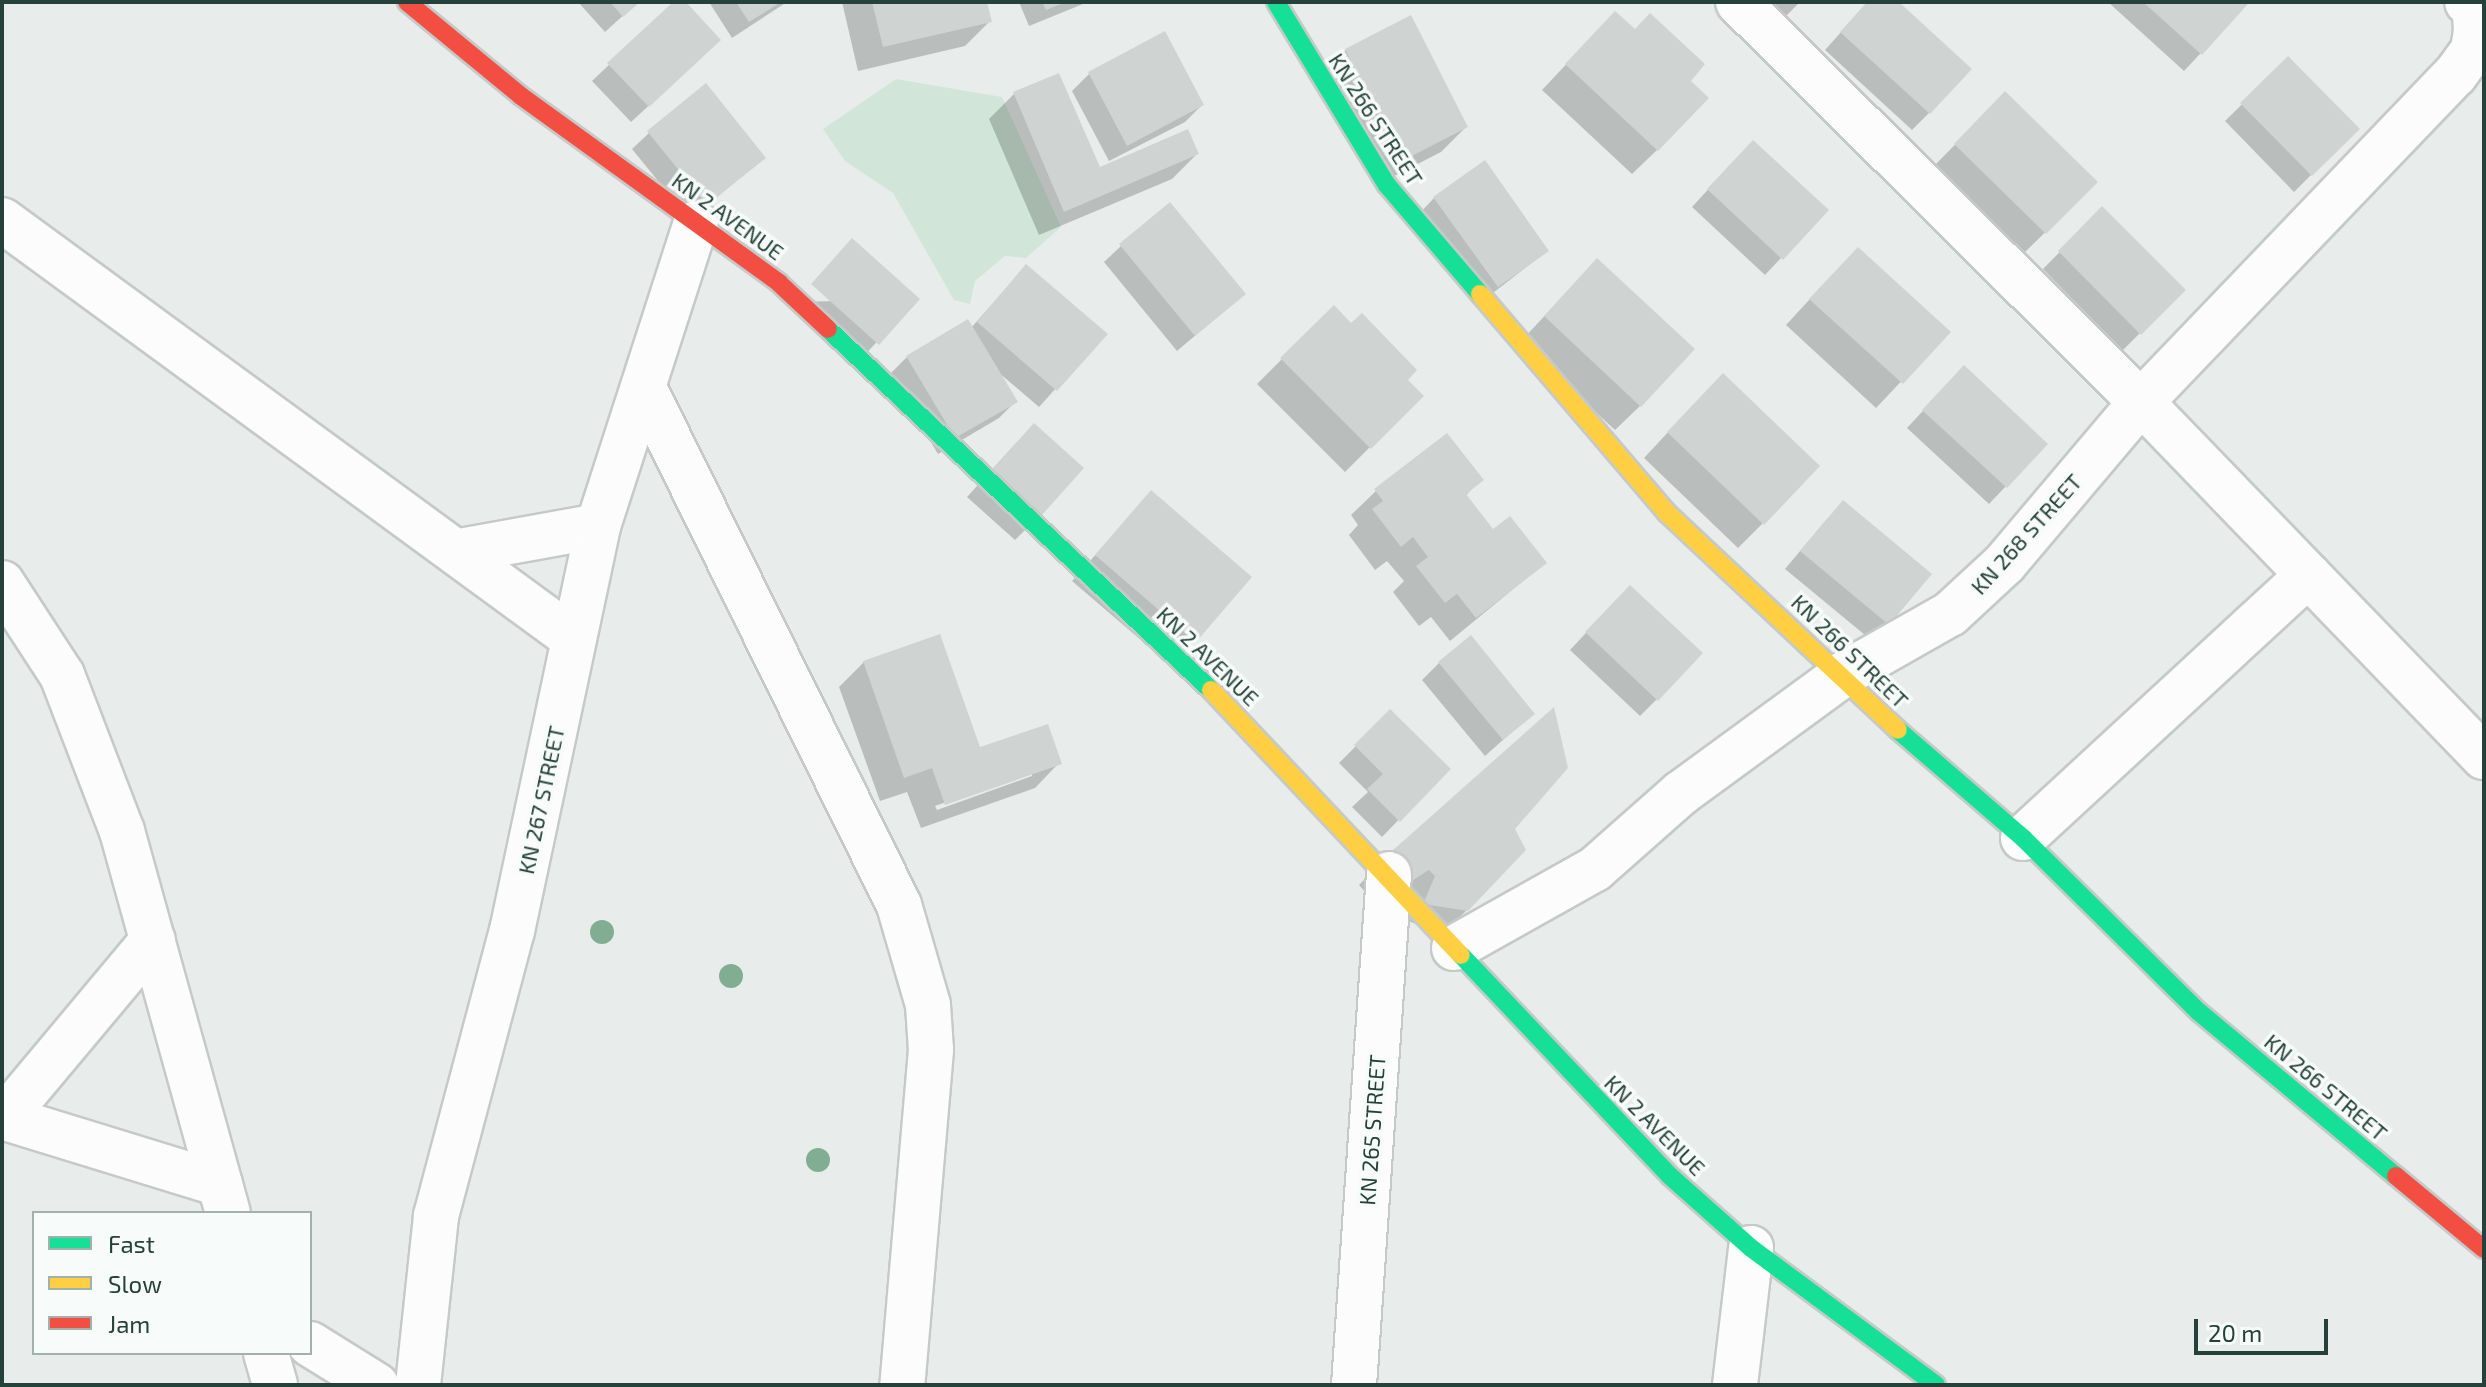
<!DOCTYPE html>
<html>
<head>
<meta charset="utf-8">
<style>
  body { margin:0 }
  #map { position:relative; width:2486px; height:1387px; overflow:hidden; background:#e8edeb; font-family:"Exo 2",sans-serif }
  div>[style] { position:absolute }
  .green>* { inset:0; background:#d1e6d8 }
  .shadow>* { inset:0; background:#0003 }
  .building>* { inset:0; background:#cfd4d2 }
  .roads { filter:drop-shadow(2px 0 #c5cac8) drop-shadow(-2px 0 #c5cac8) drop-shadow(0 2px #c5cac8) drop-shadow(0 -2px #c5cac8) }
  .street>* { height:44px; margin:-22px; padding:0 22px; transform-origin:22px; border-radius:22px; background:#fcfcfc }
  .fast>* { height:18px; margin:-9px; padding:0 9px; transform-origin:9px; border-radius:9px; background:#16e098 }
  .slow>* { height:18px; margin:-9px; padding:0 9px; transform-origin:9px; border-radius:9px; background:#ffcf43 }
  .jam>* { height:18px; margin:-9px; padding:0 9px; transform-origin:9px; border-radius:9px; background:#f24e42 }
  .trees>* { width:24px; height:24px; margin:-12px; border-radius:50%; background:#81ae93 }
  span { translate:-50% -50%; white-space:nowrap; text-align:center; line-height:1.15; -webkit-text-stroke:7px #f7fbf9; paint-order:stroke }
  .street-label { font-size:22px; color:#24423a }
  .frame { position:absolute; inset:0; border:4px solid #24423a; pointer-events:none }
  .legend { position:absolute; left:32px; top:1211px; width:280px; height:144px; box-sizing:border-box; background:#f7fbf9; border:2px solid #a3b1ad; margin:0; padding:10px 14px; list-style:none; font-size:24px; color:#24423a }
  .legend li { display:flex; align-items:center; gap:16px; height:40px }
  .legend b { width:40px; border:2px solid #a3b1ad }
  .scale { position:absolute; left:2194px; top:1319px; width:134px; height:36px; box-sizing:border-box; border:4px solid #24423a; border-top:0; padding-left:10px; font-size:24px; line-height:28px; white-space:nowrap; color:#24423a; -webkit-text-stroke:6px #f7fbf9; paint-order:stroke }
</style>
</head>
<body>
<div id="map">
  <div class="green">
    <i style="clip-path:polygon(896px 79px,1002px 97px,1061px 227px,1026px 258px,1005px 256px,975px 281px,970px 304px,954px 300px,893px 193px,845px 161px,823px 129px)"></i>
  </div>
  <div class="shadow">
    <i style="clip-path:polygon(578px 2px,638px 2px,605px 32px)"></i>
    <i style="clip-path:polygon(675px 2px,683px 2px,702px 57px,631px 122px,592px 81px)"></i>
    <i style="clip-path:polygon(709px 2px,787px 2px,732px 38px)"></i>
    <i style="clip-path:polygon(842px 2px,985px 2px,990px 21px,965px 46px,858px 71px)"></i>
    <i style="clip-path:polygon(1019px 2px,1088px 2px,1029px 26px)"></i>
    <i style="clip-path:polygon(1758px 2px,1800px 2px,1780px 22px)"></i>
    <i style="clip-path:polygon(1868px 2px,1896px 2px,1929px 113px,1912px 130px,1825px 50px)"></i>
    <i style="clip-path:polygon(2108px 2px,2243px 2px,2246px 5px,2184px 71px)"></i>
    <i style="clip-path:polygon(1591px 38px,1688px 81px,1657px 150px,1632px 174px,1542px 90px)"></i>
    <i style="clip-path:polygon(1346px 50px,1466px 127px,1441px 152px,1377px 185px,1321px 75px)"></i>
    <i style="clip-path:polygon(2288px 59px,2357px 129px,2294px 192px,2225px 121px)"></i>
    <i style="clip-path:polygon(1089px 74px,1202px 105px,1185px 122px,1109px 161px,1072px 91px)"></i>
    <i style="clip-path:polygon(1058px 76px,1099px 169px,1197px 154px,1172px 179px,1039px 235px,989px 119px,1014px 94px)"></i>
    <i style="clip-path:polygon(2005px 94px,2096px 182px,2020px 257px,1930px 170px)"></i>
    <i style="clip-path:polygon(649px 133px,764px 157px,690px 220px,632px 149px)"></i>
    <i style="clip-path:polygon(1736px 159px,1781px 258px,1765px 275px,1692px 207px)"></i>
    <i style="clip-path:polygon(1434px 198px,1547px 251px,1480px 303px,1418px 215px)"></i>
    <i style="clip-path:polygon(2102px 209px,2183px 290px,2123px 350px,2043px 269px)"></i>
    <i style="clip-path:polygon(1121px 246px,1244px 294px,1177px 351px,1104px 262px)"></i>
    <i style="clip-path:polygon(1833px 274px,1948px 332px,1876px 408px,1786px 325px)"></i>
    <i style="clip-path:polygon(1010px 284px,1105px 334px,1039px 407px,998px 372px,1015px 402px,999px 418px,938px 454px,890px 374px,907px 357px,971px 328px)"></i>
    <i style="clip-path:polygon(1573px 286px,1640px 406px,1615px 430px,1520px 342px)"></i>
    <i style="clip-path:polygon(917px 299px,860px 360px,796px 302px)"></i>
    <i style="clip-path:polygon(1334px 307px,1421px 396px,1345px 472px,1257px 384px)"></i>
    <i style="clip-path:polygon(1947px 385px,2046px 444px,1989px 504px,1907px 428px)"></i>
    <i style="clip-path:polygon(1698px 400px,1763px 523px,1738px 548px,1644px 458px)"></i>
    <i style="clip-path:polygon(1017px 442px,1032px 523px,1015px 540px,967px 497px)"></i>
    <i style="clip-path:polygon(1481px 480px,1465px 496px,1493px 532px,1545px 563px,1450px 641px,1431px 617px,1419px 626px,1393px 592px,1404px 581px,1387px 561px,1375px 570px,1349px 535px,1358px 525px,1351px 515px,1376px 491px)"></i>
    <i style="clip-path:polygon(1151px 493px,1195px 641px,1170px 665px,1072px 581px)"></i>
    <i style="clip-path:polygon(1827px 519px,1888px 624px,1871px 640px,1785px 569px)"></i>
    <i style="clip-path:polygon(1613px 604px,1657px 699px,1640px 716px,1570px 650px)"></i>
    <i style="clip-path:polygon(evenodd,864px 662px,979px 749px,1059px 763px,1035px 788px,921px 828px,907px 792px,880px 801px,839px 687px,864px 662px,1032px 772px,1032px 776px,937px 810px,935px 806px,1032px 772px)"></i>
    <i style="clip-path:polygon(1439px 663px,1532px 714px,1485px 756px,1422px 680px)"></i>
    <i style="clip-path:polygon(1390px 712px,1448px 769px,1382px 837px,1352px 807px,1368px 792px,1339px 763px)"></i>
    <i style="clip-path:polygon(1513px 829px,1467px 910px,1441px 935px,1379px 908px,1359px 885px,1384px 860px)"></i>
  </div>
  <div class="building">
    <i style="clip-path:polygon(610px 2px,640px 2px,623px 17px)"></i>
    <i style="clip-path:polygon(673px 2px,686px 2px,721px 40px,649px 107px,607px 63px)"></i>
    <i style="clip-path:polygon(736px 2px,781px 2px,749px 22px)"></i>
    <i style="clip-path:polygon(872px 2px,987px 2px,992px 22px,883px 47px)"></i>
    <i style="clip-path:polygon(1042px 2px,1066px 2px,1046px 10px)"></i>
    <i style="clip-path:polygon(1867px 2px,1899px 2px,1972px 69px,1930px 114px,1840px 32px)"></i>
    <i style="clip-path:polygon(2143px 2px,2246px 2px,2248px 4px,2202px 55px)"></i>
    <i style="clip-path:polygon(1615px 11px,1635px 29px,1650px 13px,1705px 64px,1691px 81px,1709px 98px,1658px 151px,1565px 64px)"></i>
    <i style="clip-path:polygon(1411px 15px,1468px 127px,1402px 161px,1345px 49px)"></i>
    <i style="clip-path:polygon(1165px 31px,1204px 105px,1127px 146px,1088px 72px)"></i>
    <i style="clip-path:polygon(2288px 56px,2360px 129px,2312px 176px,2240px 103px)"></i>
    <i style="clip-path:polygon(1059px 73px,1100px 167px,1188px 129px,1199px 154px,1064px 212px,1013px 92px)"></i>
    <i style="clip-path:polygon(706px 83px,766px 158px,707px 205px,647px 131px)"></i>
    <i style="clip-path:polygon(2005px 91px,2098px 182px,2046px 234px,1954px 144px)"></i>
    <i style="clip-path:polygon(1753px 140px,1829px 210px,1783px 260px,1707px 189px)"></i>
    <i style="clip-path:polygon(1485px 160px,1549px 251px,1498px 287px,1433px 197px)"></i>
    <i style="clip-path:polygon(1170px 202px,1246px 294px,1195px 336px,1119px 244px)"></i>
    <i style="clip-path:polygon(2102px 206px,2186px 290px,2141px 335px,2058px 251px)"></i>
    <i style="clip-path:polygon(852px 238px,920px 299px,879px 345px,811px 284px)"></i>
    <i style="clip-path:polygon(1858px 247px,1951px 332px,1903px 384px,1809px 299px)"></i>
    <i style="clip-path:polygon(1597px 258px,1695px 349px,1641px 407px,1544px 316px)"></i>
    <i style="clip-path:polygon(1026px 264px,1108px 334px,1057px 391px,977px 322px)"></i>
    <i style="clip-path:polygon(1334px 305px,1351px 323px,1362px 313px,1417px 370px,1408px 380px,1424px 396px,1371px 449px,1280px 358px)"></i>
    <i style="clip-path:polygon(968px 319px,1018px 402px,955px 438px,906px 356px)"></i>
    <i style="clip-path:polygon(1964px 365px,2048px 444px,2007px 488px,1922px 410px)"></i>
    <i style="clip-path:polygon(1723px 373px,1820px 466px,1764px 525px,1667px 432px)"></i>
    <i style="clip-path:polygon(1034px 423px,1084px 468px,1033px 525px,983px 480px)"></i>
    <i style="clip-path:polygon(1447px 433px,1484px 480px,1466px 494px,1493px 529px,1510px 516px,1547px 563px,1476px 618px,1457px 594px,1445px 603px,1416px 566px,1428px 557px,1413px 537px,1401px 547px,1372px 509px,1383px 501px,1374px 489px)"></i>
    <i style="clip-path:polygon(1151px 490px,1252px 577px,1196px 642px,1095px 555px)"></i>
    <i style="clip-path:polygon(1843px 500px,1932px 574px,1889px 625px,1800px 551px)"></i>
    <i style="clip-path:polygon(1630px 585px,1703px 653px,1658px 701px,1585px 632px)"></i>
    <i style="clip-path:polygon(940px 634px,980px 747px,1048px 724px,1062px 764px,945px 805px,932px 768px,904px 778px,863px 661px)"></i>
    <i style="clip-path:polygon(1471px 635px,1535px 714px,1503px 740px,1438px 662px)"></i>
    <i style="clip-path:polygon(1554px 707px,1568px 768px,1515px 829px,1526px 850px,1468px 911px,1423px 904px,1435px 876px,1429px 870px,1405px 885px,1383px 859px)"></i>
    <i style="clip-path:polygon(1390px 709px,1451px 769px,1400px 822px,1367px 789px,1383px 774px,1354px 745px)"></i>
  </div>
  <div class="roads">
    <div class="street">
      <i style="left:1738px;top:2px;width:568px;rotate:44.79deg"></i>
      <i style="left:2141px;top:402px;width:494px;rotate:46deg"></i>
      <i style="left:2px;top:220px;width:708px;rotate:36.21deg"></i>
      <i style="left:645px;top:390px;width:574px;rotate:63.75deg"></i>
      <i style="left:899px;top:905px;width:104px;rotate:73.8deg"></i>
      <i style="left:928px;top:1005px;width:45px;rotate:86.2deg"></i>
      <i style="left:931px;top:1050px;width:336px;rotate:94.9deg"></i>
      <i style="left:460px;top:551px;width:140px;rotate:-10.3deg"></i>
      <i style="left:2px;top:583px;width:110px;rotate:56.9deg"></i>
      <i style="left:62px;top:675px;width:167px;rotate:69deg"></i>
      <i style="left:122px;top:831px;width:396px;rotate:74.5deg"></i>
      <i style="left:2023px;top:838px;width:388px;rotate:-42.7deg"></i>
      <i style="left:1454px;top:948px;width:162px;rotate:-29.3deg"></i>
      <i style="left:1595px;top:869px;width:115px;rotate:-41.5deg"></i>
      <i style="left:1681px;top:793px;width:200px;rotate:-36.2deg"></i>
      <i style="left:1842px;top:675px;width:124px;rotate:-29.5deg"></i>
      <i style="left:1950px;top:614px;width:75px;rotate:-42.8deg"></i>
      <i style="left:2005px;top:563px;width:211px;rotate:-49.8deg"></i>
      <i style="left:2141px;top:402px;width:453px;rotate:-46.2deg"></i>
      <i style="left:2455px;top:75px;width:31px;rotate:-54deg"></i>
      <i style="left:2473px;top:50px;width:18px;rotate:-81deg"></i>
      <i style="left:2476px;top:32px;width:22px;rotate:-93deg"></i>
      <i style="left:2475px;top:10px;width:11px;rotate:-135deg"></i>
      <i style="left:2px;top:1117px;width:228px;rotate:17.1deg"></i>
      <i style="left:4px;top:1118px;width:232px;rotate:-50.1deg"></i>
      <i style="left:310px;top:1344px;width:78px;rotate:31.8deg"></i>
      <i style="left:266px;top:1353px;width:33px;rotate:74deg"></i>
      <i style="left:418px;top:1385px;width:170px;rotate:-83.9deg"></i>
      <i style="left:436px;top:1216px;width:295px;rotate:-75.1deg"></i>
      <i style="left:512px;top:931px;width:414px;rotate:-78deg"></i>
      <i style="left:598px;top:526px;width:318px;rotate:-72.1deg"></i>
      <i style="left:1354px;top:1385px;width:512px;rotate:-86.08deg"></i>
      <i style="left:1735px;top:1385px;width:138px;rotate:-83.3deg"></i>
    </div>
    <div class="fast">
      <i style="left:1276px;top:2px;width:214px;rotate:58.8deg"></i>
      <i style="left:1387px;top:185px;width:143px;rotate:49.5deg"></i>
      <i style="left:828px;top:329px;width:526px;rotate:43.31deg"></i>
      <i style="left:1898px;top:730px;width:165px;rotate:40.8deg"></i>
      <i style="left:2023px;top:838px;width:247px;rotate:44.7deg"></i>
      <i style="left:2199px;top:1012px;width:256px;rotate:39.8deg"></i>
      <i style="left:1461px;top:955px;width:304px;rotate:46.6deg"></i>
      <i style="left:1670px;top:1176px;width:108px;rotate:41.6deg"></i>
      <i style="left:1751px;top:1248px;width:230px;rotate:36.5deg"></i>
    </div>
    <div class="slow">
      <i style="left:1480px;top:294px;width:287px;rotate:49.5deg"></i>
      <i style="left:1666px;top:512px;width:318px;rotate:43.2deg"></i>
      <i style="left:1211px;top:690px;width:364px;rotate:46.7deg"></i>
    </div>
    <div class="jam">
      <i style="left:407px;top:2px;width:148px;rotate:39.5deg"></i>
      <i style="left:521px;top:96px;width:319px;rotate:35.9deg"></i>
      <i style="left:779px;top:283px;width:67px;rotate:43.2deg"></i>
      <i style="left:2396px;top:1176px;width:114px;rotate:39.7deg"></i>
    </div>
  </div>
  <div class="trees">
    <i style="left:602px;top:932px"></i>
    <i style="left:731px;top:976px"></i>
    <i style="left:818px;top:1160px"></i>
  </div>
  <div class="street-label">
    <span style="left:1376px;top:119px;rotate:57deg">KN 266 STREET</span>
    <span style="left:728px;top:216px;rotate:36deg">KN 2 AVENUE</span>
    <span style="left:2026px;top:534px;rotate:-48deg">KN 268 STREET</span>
    <span style="left:1850px;top:651px;rotate:44deg">KN 266 STREET</span>
    <span style="left:1208px;top:656px;rotate:44deg">KN 2 AVENUE</span>
    <span style="left:541px;top:800px;rotate:-78deg">KN 267 STREET</span>
    <span style="left:2326px;top:1087px;rotate:40deg">KN 266 STREET</span>
    <span style="left:1655px;top:1125px;rotate:45deg">KN 2 AVENUE</span>
    <span style="left:1372px;top:1130px;rotate:-86deg">KN 265 STREET</span>
  </div>
  <div class="frame"></div>
  <ul class="legend">
  <li><b style="height:10px;background:#16e098"></b>Fast</li>
  <li><b style="height:10px;background:#ffcf43"></b>Slow</li>
  <li><b style="height:10px;background:#f24e42"></b>Jam</li>
  </ul>
  <div class="scale">20 m</div>
</div>
</body>
</html>
